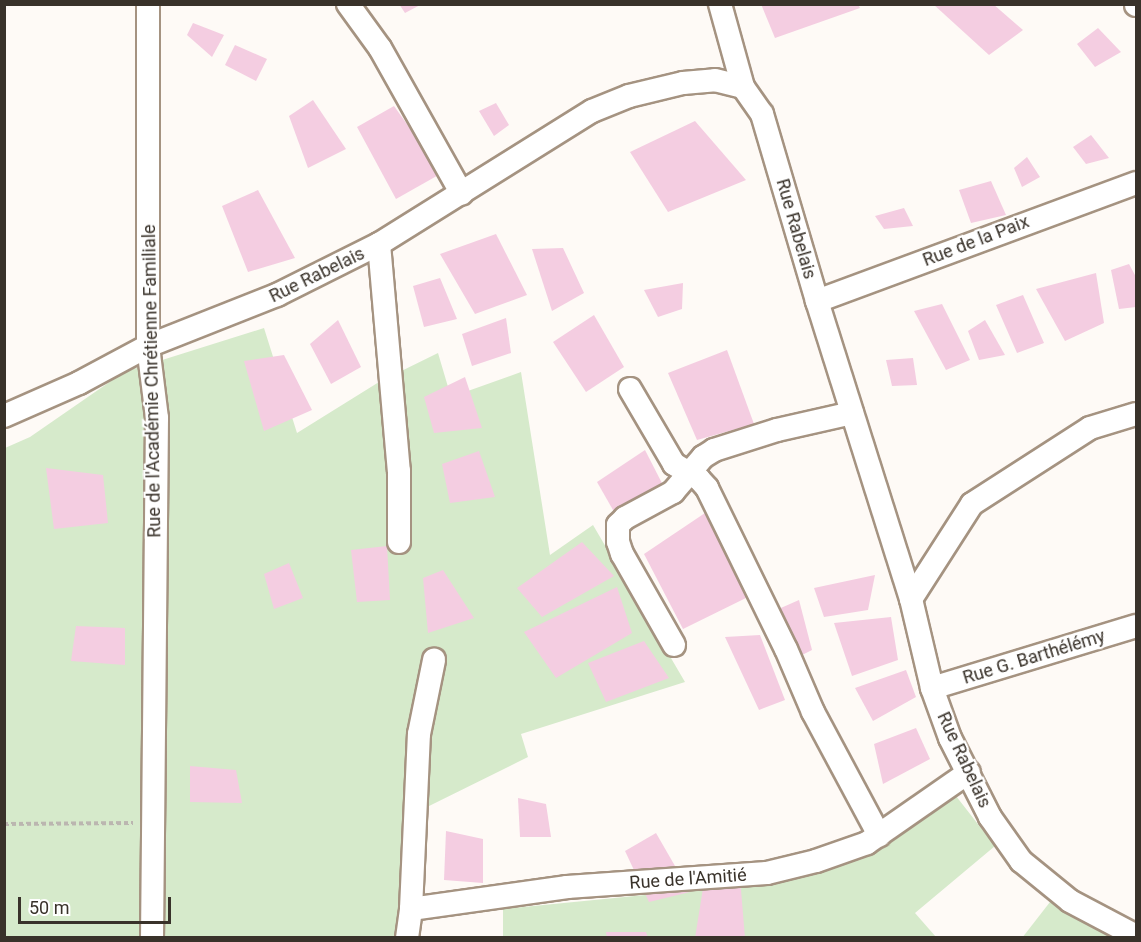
<!DOCTYPE html>
<html>
<head>
<meta charset="utf-8">
<style>
  body { margin:0 }
  #map { position:relative; width:1141px; height:942px; overflow:hidden; background:#fefaf6; font-family:Roboto,sans-serif }
  div>[style] { position:absolute }
  .green>* { inset:0; background:#d6eacb }
  .building>* { inset:0; background:#f4cde1 }
  .path>* { height:4px; margin-top:-2px; transform-origin:0; background:repeating-linear-gradient(90deg,#bbb6b0 0 4.5px,transparent 0 7.5px) }
  .roads { filter:drop-shadow(2px 0 #a59381) drop-shadow(-2px 0 #a59381) drop-shadow(0 2px #a59381) drop-shadow(0 -2px #a59381) }
  .street>* { height:22px; margin:-11px; padding:0 11px; transform-origin:11px; border-radius:11px; background:#fff }
  span { translate:-50% -50%; white-space:nowrap; text-align:center; line-height:1.15; -webkit-text-stroke:4.5px #fff; paint-order:stroke }
  .street-label { font-size:18px; color:#39322a }
  .frame { position:absolute; inset:0; border:6px solid #39322a; pointer-events:none }
  .scale { position:absolute; left:18px; top:897px; width:153px; height:27px; box-sizing:border-box; border:3px solid #39322a; border-top:0; padding-left:8px; font-size:18px; line-height:21px; white-space:nowrap; color:#39322a; -webkit-text-stroke:4px #fff; paint-order:stroke }
</style>
</head>
<body>
<div id="map">
  <div class="green">
    <i style="clip-path:polygon(264px 328px,297px 433px,379px 382px,438px 353px,451px 397px,521px 372px,550px 555px,593px 525px,685px 682px,521px 734px,528px 757px,423px 809px,420px 937px,5px 938px,5px 448px,30px 437px,124px 372px)"></i>
    <i style="clip-path:polygon(956px 796px,995px 846px,915px 913px,936px 937px,503px 938px,503px 909px,777px 882px,866px 857px)"></i>
    <i style="clip-path:polygon(1050px 902px,1117px 937px,1022px 938px)"></i>
  </div>
  <div class="building">
    <i style="clip-path:polygon(399px 4px,422px 4px,405px 13px)"></i>
    <i style="clip-path:polygon(761px 4px,858px 4px,860px 8px,775px 38px)"></i>
    <i style="clip-path:polygon(933px 4px,993px 4px,1023px 30px,989px 55px)"></i>
    <i style="clip-path:polygon(193px 23px,224px 35px,212px 57px,187px 35px)"></i>
    <i style="clip-path:polygon(1098px 28px,1121px 52px,1095px 67px,1077px 44px)"></i>
    <i style="clip-path:polygon(235px 45px,267px 59px,256px 81px,225px 65px)"></i>
    <i style="clip-path:polygon(313px 100px,346px 149px,308px 168px,289px 116px)"></i>
    <i style="clip-path:polygon(496px 103px,509px 125px,494px 136px,479px 111px)"></i>
    <i style="clip-path:polygon(394px 106px,442px 173px,396px 199px,357px 127px)"></i>
    <i style="clip-path:polygon(695px 121px,746px 180px,668px 212px,630px 152px)"></i>
    <i style="clip-path:polygon(1091px 135px,1109px 158px,1086px 164px,1073px 147px)"></i>
    <i style="clip-path:polygon(1027px 157px,1040px 177px,1022px 187px,1014px 168px)"></i>
    <i style="clip-path:polygon(991px 181px,1006px 215px,971px 223px,959px 190px)"></i>
    <i style="clip-path:polygon(258px 190px,295px 258px,248px 272px,222px 206px)"></i>
    <i style="clip-path:polygon(904px 208px,913px 226px,884px 229px,875px 216px)"></i>
    <i style="clip-path:polygon(496px 234px,527px 295px,475px 314px,440px 254px)"></i>
    <i style="clip-path:polygon(563px 248px,584px 293px,552px 311px,532px 249px)"></i>
    <i style="clip-path:polygon(1129px 264px,1136px 277px,1136px 307px,1119px 309px,1111px 270px)"></i>
    <i style="clip-path:polygon(1096px 273px,1104px 323px,1065px 341px,1036px 289px)"></i>
    <i style="clip-path:polygon(440px 278px,457px 319px,424px 327px,413px 286px)"></i>
    <i style="clip-path:polygon(683px 283px,682px 309px,658px 317px,644px 290px)"></i>
    <i style="clip-path:polygon(1023px 295px,1044px 343px,1017px 353px,996px 305px)"></i>
    <i style="clip-path:polygon(942px 304px,970px 360px,946px 370px,914px 311px)"></i>
    <i style="clip-path:polygon(594px 315px,624px 367px,586px 392px,553px 342px)"></i>
    <i style="clip-path:polygon(506px 318px,511px 353px,472px 366px,462px 334px)"></i>
    <i style="clip-path:polygon(338px 320px,361px 367px,331px 384px,310px 344px)"></i>
    <i style="clip-path:polygon(985px 320px,1005px 355px,979px 360px,968px 331px)"></i>
    <i style="clip-path:polygon(727px 350px,754px 424px,697px 440px,668px 373px)"></i>
    <i style="clip-path:polygon(284px 355px,312px 410px,264px 431px,244px 361px)"></i>
    <i style="clip-path:polygon(913px 358px,917px 385px,892px 386px,886px 360px)"></i>
    <i style="clip-path:polygon(465px 377px,482px 428px,434px 433px,424px 397px)"></i>
    <i style="clip-path:polygon(645px 450px,666px 491px,617px 517px,597px 482px)"></i>
    <i style="clip-path:polygon(479px 451px,495px 497px,450px 503px,442px 464px)"></i>
    <i style="clip-path:polygon(46px 468px,103px 475px,108px 523px,54px 529px)"></i>
    <i style="clip-path:polygon(705px 513px,750px 596px,683px 629px,644px 554px)"></i>
    <i style="clip-path:polygon(582px 542px,614px 576px,542px 617px,517px 588px)"></i>
    <i style="clip-path:polygon(387px 546px,390px 600px,357px 602px,351px 550px)"></i>
    <i style="clip-path:polygon(289px 563px,303px 598px,274px 609px,264px 574px)"></i>
    <i style="clip-path:polygon(443px 570px,474px 618px,428px 633px,423px 578px)"></i>
    <i style="clip-path:polygon(875px 575px,868px 610px,824px 617px,814px 588px)"></i>
    <i style="clip-path:polygon(617px 587px,632px 633px,556px 678px,524px 632px)"></i>
    <i style="clip-path:polygon(799px 600px,812px 650px,798px 657px,774px 611px)"></i>
    <i style="clip-path:polygon(891px 617px,898px 660px,852px 676px,834px 623px)"></i>
    <i style="clip-path:polygon(76px 626px,125px 628px,125px 665px,71px 661px)"></i>
    <i style="clip-path:polygon(760px 635px,785px 700px,759px 710px,725px 637px)"></i>
    <i style="clip-path:polygon(644px 641px,669px 678px,606px 702px,588px 663px)"></i>
    <i style="clip-path:polygon(906px 670px,916px 697px,873px 721px,855px 688px)"></i>
    <i style="clip-path:polygon(916px 728px,930px 759px,883px 784px,874px 744px)"></i>
    <i style="clip-path:polygon(190px 766px,236px 770px,242px 803px,190px 802px)"></i>
    <i style="clip-path:polygon(518px 798px,546px 804px,551px 837px,520px 837px)"></i>
    <i style="clip-path:polygon(446px 831px,483px 839px,483px 883px,444px 880px)"></i>
    <i style="clip-path:polygon(656px 833px,690px 892px,649px 902px,625px 851px)"></i>
    <i style="clip-path:polygon(740px 878px,745px 938px,695px 938px,704px 882px)"></i>
    <i style="clip-path:polygon(606px 932px,646px 932px,648px 938px,607px 938px)"></i>
  </div>
  <div class="path">
    <i style="left:4px;top:824px;width:129px;rotate:-0.4deg"></i>
  </div>
  <div class="roads">
    <div class="street">
      <i style="left:148px;top:4px;width:342px;rotate:90deg"></i>
      <i style="left:148px;top:346px;width:73px;rotate:82.9deg"></i>
      <i style="left:157px;top:418px;width:520px;rotate:90.55deg"></i>
      <i style="left:348px;top:4px;width:54px;rotate:54deg"></i>
      <i style="left:380px;top:48px;width:167px;rotate:60.7deg"></i>
      <i style="left:720px;top:4px;width:86px;rotate:74.5deg"></i>
      <i style="left:1136px;top:4px;width:1px;rotate:90deg"></i>
      <i style="left:379px;top:244px;width:228px;rotate:85deg"></i>
      <i style="left:399px;top:471px;width:71px;rotate:90deg"></i>
      <i style="left:817px;top:301px;width:340px;rotate:-20.3deg"></i>
      <i style="left:630px;top:389px;width:87px;rotate:59.6deg"></i>
      <i style="left:674px;top:464px;width:29px;rotate:31deg"></i>
      <i style="left:699px;top:479px;width:12px;rotate:48deg"></i>
      <i style="left:707px;top:488px;width:179px;rotate:63.9deg"></i>
      <i style="left:786px;top:649px;width:69px;rotate:66.8deg"></i>
      <i style="left:813px;top:712px;width:140px;rotate:61.8deg"></i>
      <i style="left:4px;top:416px;width:82px;rotate:-23.7deg"></i>
      <i style="left:79px;top:383px;width:78px;rotate:-28.2deg"></i>
      <i style="left:148px;top:346px;width:139px;rotate:-21.6deg"></i>
      <i style="left:277px;top:295px;width:114px;rotate:-26.6deg"></i>
      <i style="left:379px;top:244px;width:251px;rotate:-32deg"></i>
      <i style="left:592px;top:111px;width:40px;rotate:-22deg"></i>
      <i style="left:629px;top:96px;width:56px;rotate:-13.5deg"></i>
      <i style="left:683px;top:83px;width:32px;rotate:-5deg"></i>
      <i style="left:715px;top:80px;width:29px;rotate:14deg"></i>
      <i style="left:743px;top:87px;width:33px;rotate:55deg"></i>
      <i style="left:762px;top:114px;width:195px;rotate:73.6deg"></i>
      <i style="left:817px;top:301px;width:312px;rotate:72.5deg"></i>
      <i style="left:911px;top:599px;width:91px;rotate:76.7deg"></i>
      <i style="left:932px;top:688px;width:53px;rotate:70.2deg"></i>
      <i style="left:950px;top:738px;width:89px;rotate:63.1deg"></i>
      <i style="left:990px;top:817px;width:54px;rotate:54.8deg"></i>
      <i style="left:1021px;top:861px;width:63px;rotate:39.2deg"></i>
      <i style="left:1070px;top:901px;width:75px;rotate:27.9deg"></i>
      <i style="left:911px;top:599px;width:113px;rotate:-57.3deg"></i>
      <i style="left:972px;top:504px;width:140px;rotate:-32.8deg"></i>
      <i style="left:1090px;top:428px;width:48px;rotate:-16.9deg"></i>
      <i style="left:674px;top:645px;width:105px;rotate:-119.7deg"></i>
      <i style="left:622px;top:554px;width:13px;rotate:-108deg"></i>
      <i style="left:618px;top:542px;width:17px;rotate:-90deg"></i>
      <i style="left:618px;top:525px;width:10px;rotate:-45deg"></i>
      <i style="left:625px;top:518px;width:55px;rotate:-28.4deg"></i>
      <i style="left:673px;top:492px;width:46px;rotate:-49.4deg"></i>
      <i style="left:703px;top:457px;width:13px;rotate:-32deg"></i>
      <i style="left:714px;top:450px;width:66px;rotate:-17.6deg"></i>
      <i style="left:777px;top:430px;width:77px;rotate:-12.8deg"></i>
      <i style="left:932px;top:688px;width:213px;rotate:-16.9deg"></i>
      <i style="left:411px;top:909px;width:175px;rotate:-87.4deg"></i>
      <i style="left:419px;top:734px;width:76px;rotate:-78.5deg"></i>
      <i style="left:407px;top:938px;width:29px;rotate:-82deg"></i>
      <i style="left:411px;top:909px;width:158px;rotate:-8deg"></i>
      <i style="left:567px;top:887px;width:200px;rotate:-4deg"></i>
      <i style="left:767px;top:873px;width:50px;rotate:-13.8deg"></i>
      <i style="left:816px;top:861px;width:54px;rotate:-19.4deg"></i>
      <i style="left:867px;top:843px;width:124px;rotate:-34.8deg"></i>
    </div>
  </div>
  <div class="street-label">
    <span style="left:796px;top:229px;rotate:74deg">Rue Rabelais</span>
    <span style="left:976px;top:241px;rotate:-21deg">Rue de la Paix</span>
    <span style="left:317px;top:275px;rotate:-26deg">Rue Rabelais</span>
    <span style="left:152px;top:381px;rotate:-91deg">Rue de l'Académie Chrétienne Familiale</span>
    <span style="left:1034px;top:657px;rotate:-17deg">Rue G. Barthélémy</span>
    <span style="left:964px;top:760px;rotate:65deg">Rue Rabelais</span>
    <span style="left:688px;top:879px;rotate:-4deg">Rue de l'Amitié</span>
  </div>
  <div class="frame"></div>
  <div class="scale">50 m</div>
</div>
</body>
</html>
